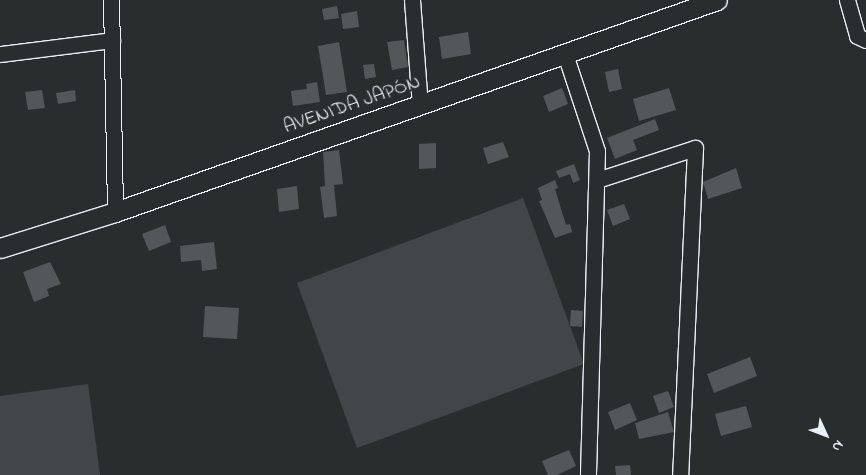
<!DOCTYPE html>
<html>
<head>
<meta charset="utf-8">
<style>
  body { margin:0 }
  #map { position:relative; width:866px; height:475px; overflow:hidden; background:#2a2d2e; font-family:"Indie Flower",sans-serif }
  div>[style] { position:absolute }
  .green>* { inset:0; background:#424648 }
  .building>* { inset:0; background:#535759 }
  .roads { filter:drop-shadow(1px 0 #e8f1f8) drop-shadow(-1px 0 #e8f1f8) drop-shadow(0 1px #e8f1f8) drop-shadow(0 -1px #e8f1f8) }
  .minor>* { height:15px; margin:-7.5px; padding:0 7.5px; transform-origin:7.5px; border-radius:7.5px; background:#2a2d2e }
  .tertiary>* { height:19px; margin:-9.5px; padding:0 9.5px; transform-origin:9.5px; border-radius:9.5px; background:#2a2d2e }
  span { translate:-50% -50%; white-space:nowrap; text-align:center; line-height:1.15; -webkit-text-stroke:4px #2a2d2e; paint-order:stroke }
  .street-label { font-size:20px; color:#e8f1f8 }
  .north { position:absolute; left:801px; top:410px; width:50px; height:50px; -webkit-text-stroke:4px #2a2d2e; paint-order:stroke; rotate:133deg; font-size:14px; font-weight:700; line-height:20px; text-align:center; color:#e8f1f8 }
  .north::after { content:''; display:block; margin:auto; width:18px; height:22px; background:#e8f1f8; clip-path:polygon(50% 0,100% 100%,50% 72%,0 100%) }
</style>
</head>
<body>
<div id="map">
  <div class="green">
    <i style="clip-path:polygon(523px 198px,584px 364px,357px 448px,297px 283px)"></i>
    <i style="clip-path:polygon(88px 384px,100px 475px,0 475px,0 396px)"></i>
  </div>
  <div class="building">
    <i style="clip-path:polygon(337px 6px,339px 18px,324px 20px,322px 9px)"></i>
    <i style="clip-path:polygon(357px 11px,359px 27px,343px 29px,341px 14px)"></i>
    <i style="clip-path:polygon(468px 32px,471px 54px,442px 59px,439px 37px)"></i>
    <i style="clip-path:polygon(404px 40px,408px 67px,392px 70px,387px 42px)"></i>
    <i style="clip-path:polygon(339px 42px,347px 92px,326px 95px,318px 46px)"></i>
    <i style="clip-path:polygon(374px 64px,376px 77px,365px 79px,363px 65px)"></i>
    <i style="clip-path:polygon(618px 69px,622px 89px,609px 92px,605px 72px)"></i>
    <i style="clip-path:polygon(317px 82px,320px 102px,293px 106px,291px 91px,307px 89px,306px 84px)"></i>
    <i style="clip-path:polygon(562px 88px,568px 104px,549px 112px,543px 96px)"></i>
    <i style="clip-path:polygon(669px 88px,676px 110px,639px 121px,633px 99px)"></i>
    <i style="clip-path:polygon(42px 90px,45px 108px,28px 110px,25px 92px)"></i>
    <i style="clip-path:polygon(75px 90px,76px 101px,58px 104px,56px 93px)"></i>
    <i style="clip-path:polygon(655px 119px,659px 130px,633px 140px,637px 150px,615px 159px,607px 138px)"></i>
    <i style="clip-path:polygon(503px 142px,509px 157px,488px 164px,483px 148px)"></i>
    <i style="clip-path:polygon(436px 143px,436px 168px,419px 169px,419px 144px)"></i>
    <i style="clip-path:polygon(339px 150px,343px 184px,334px 185px,337px 216px,324px 218px,320px 187px,325px 186px,323px 152px)"></i>
    <i style="clip-path:polygon(574px 164px,580px 180px,573px 183px,570px 174px,559px 178px,556px 171px)"></i>
    <i style="clip-path:polygon(736px 168px,742px 188px,708px 199px,703px 182px)"></i>
    <i style="clip-path:polygon(555px 180px,558px 188px,555px 189px,566px 225px,570px 224px,572px 232px,555px 238px,539px 201px,542px 200px,538px 188px)"></i>
    <i style="clip-path:polygon(297px 186px,299px 209px,279px 212px,277px 189px)"></i>
    <i style="clip-path:polygon(624px 204px,630px 219px,613px 226px,607px 210px)"></i>
    <i style="clip-path:polygon(165px 225px,171px 242px,149px 251px,142px 234px)"></i>
    <i style="clip-path:polygon(214px 242px,217px 269px,202px 271px,201px 260px,181px 262px,180px 246px)"></i>
    <i style="clip-path:polygon(50px 262px,61px 284px,47px 289px,49px 296px,34px 302px,23px 272px)"></i>
    <i style="clip-path:polygon(205px 306px,239px 308px,237px 339px,203px 337px)"></i>
    <i style="clip-path:polygon(571px 310px,583px 311px,582px 327px,570px 326px)"></i>
    <i style="clip-path:polygon(750px 357px,757px 376px,714px 393px,707px 374px)"></i>
    <i style="clip-path:polygon(668px 391px,674px 407px,659px 413px,653px 396px)"></i>
    <i style="clip-path:polygon(630px 403px,637px 420px,615px 430px,608px 412px)"></i>
    <i style="clip-path:polygon(746px 406px,752px 427px,721px 436px,715px 414px)"></i>
    <i style="clip-path:polygon(668px 412px,674px 432px,639px 439px,635px 423px)"></i>
    <i style="clip-path:polygon(569px 450px,576px 466px,557px 475px,548px 475px,542px 461px)"></i>
    <i style="clip-path:polygon(630px 465px,631px 475px,616px 475px,615px 466px)"></i>
  </div>
  <div class="roads">
    <div class="minor">
      <i style="left:111px;top:0;width:212px;rotate:88.9deg"></i>
      <i style="left:412px;top:0;width:106px;rotate:85.7deg"></i>
      <i style="left:847px;top:0;width:37px;rotate:74deg"></i>
      <i style="left:857px;top:36px;width:10px;rotate:24deg"></i>
      <i style="left:0;top:54px;width:113px;rotate:-7.1deg"></i>
      <i style="left:565px;top:54px;width:102px;rotate:71.7deg"></i>
      <i style="left:597px;top:151px;width:324px;rotate:91.6deg"></i>
      <i style="left:597px;top:180px;width:103px;rotate:-18.1deg"></i>
      <i style="left:695px;top:148px;width:327px;rotate:92.6deg"></i>
    </div>
    <div class="tertiary">
      <i style="left:0;top:248px;width:121px;rotate:-17.4deg"></i>
      <i style="left:115px;top:212px;width:638px;rotate:-19.4deg"></i>
    </div>
  </div>
  <div class="street-label">
    <span style="left:352px;top:105px;rotate:-19deg">AVENIDA JAPÓN</span>
  </div>
  <div class="north">N</div>
</div>
</body>
</html>
